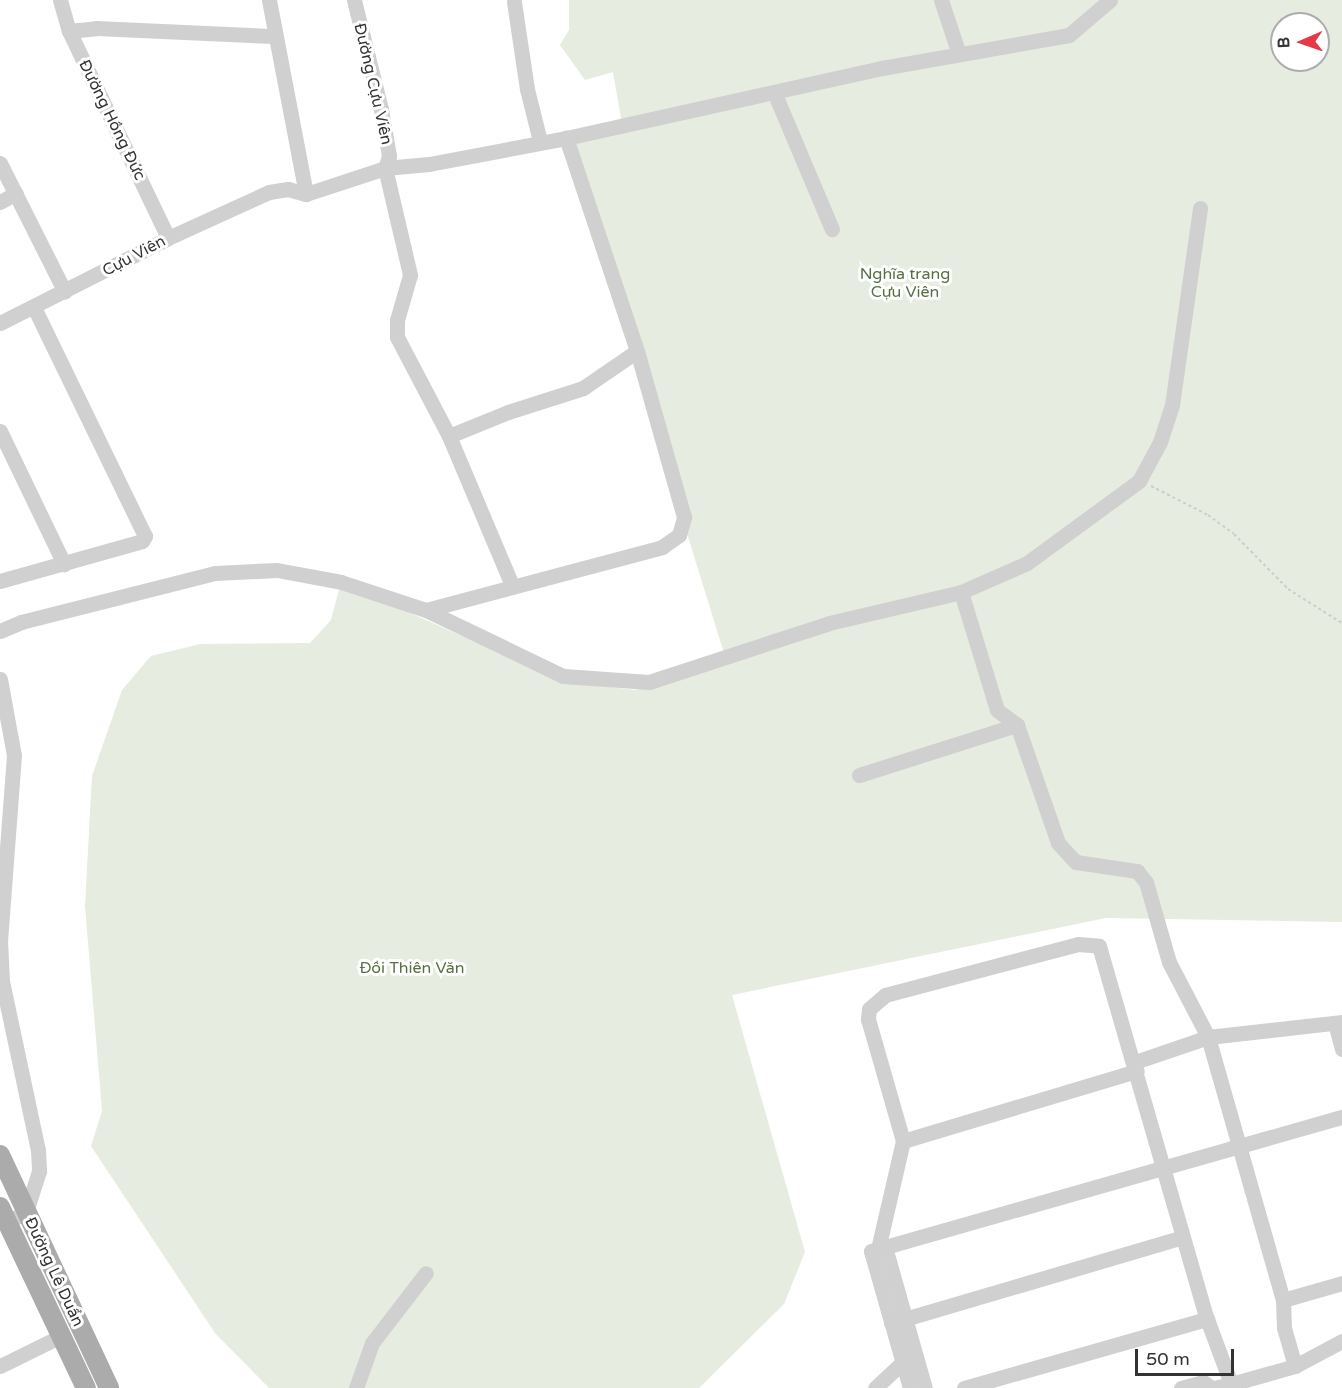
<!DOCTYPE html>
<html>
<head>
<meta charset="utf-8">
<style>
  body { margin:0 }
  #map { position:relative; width:1342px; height:1388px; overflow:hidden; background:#fff; font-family:"Varela Round",sans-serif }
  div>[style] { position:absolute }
  .green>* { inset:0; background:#e6ecdf }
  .path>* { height:2px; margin-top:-1px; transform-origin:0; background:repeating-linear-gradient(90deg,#cdcdcd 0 3px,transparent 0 6px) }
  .minor>* { height:15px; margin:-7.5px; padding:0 7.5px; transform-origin:7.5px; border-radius:7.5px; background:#d0d0d0 }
  .major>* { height:20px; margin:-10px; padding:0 10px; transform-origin:10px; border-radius:10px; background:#ababab }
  span { translate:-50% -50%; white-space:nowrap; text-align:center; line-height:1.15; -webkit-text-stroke:6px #fff; paint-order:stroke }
  .street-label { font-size:16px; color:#333 }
  .park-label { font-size:16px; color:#56703f }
  .north { position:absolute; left:1270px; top:12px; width:60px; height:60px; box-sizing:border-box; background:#fff; border:2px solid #adadad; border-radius:50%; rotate:268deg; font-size:16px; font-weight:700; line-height:24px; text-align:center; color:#333 }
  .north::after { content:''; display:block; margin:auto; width:21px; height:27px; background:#e63946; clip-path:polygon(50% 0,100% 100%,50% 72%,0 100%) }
  .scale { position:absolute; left:1135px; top:1349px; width:99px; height:27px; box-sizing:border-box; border:3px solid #333; border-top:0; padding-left:8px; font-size:18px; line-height:21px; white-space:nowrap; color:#333; -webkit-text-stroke:4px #fff; paint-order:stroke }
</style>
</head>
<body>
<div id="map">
  <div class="green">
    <i style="clip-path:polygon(evenodd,569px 0,1342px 0,1342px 922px,1106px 918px,732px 995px,805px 1252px,784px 1304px,699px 1388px,269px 1388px,215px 1333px,91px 1146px,102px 1111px,85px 906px,92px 776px,122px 690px,151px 656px,200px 644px,310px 643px,331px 620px,341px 582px,565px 682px,635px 690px,727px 663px,567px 145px,623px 130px,613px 72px,585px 80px,560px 45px,569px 30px,569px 0,1282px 24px,1318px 24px,1318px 60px,1282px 60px,1282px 24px)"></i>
  </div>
  <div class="path">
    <i style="left:1151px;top:486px;width:64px;rotate:27deg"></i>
    <i style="left:1208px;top:515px;width:32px;rotate:36deg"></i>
    <i style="left:1234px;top:534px;width:77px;rotate:45.5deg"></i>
    <i style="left:1288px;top:589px;width:64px;rotate:32.2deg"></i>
  </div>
  <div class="minor">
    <i style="left:60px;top:0;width:32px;rotate:74deg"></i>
    <i style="left:69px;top:31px;width:229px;rotate:64.4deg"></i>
    <i style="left:269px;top:0;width:197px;rotate:79.2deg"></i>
    <i style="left:354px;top:0;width:112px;rotate:76.1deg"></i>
    <i style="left:381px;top:109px;width:48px;rotate:80.3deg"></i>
    <i style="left:389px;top:156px;width:13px;rotate:108deg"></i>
    <i style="left:941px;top:0;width:57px;rotate:71.6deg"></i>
    <i style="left:514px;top:2px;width:88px;rotate:81.5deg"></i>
    <i style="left:527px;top:89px;width:54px;rotate:76deg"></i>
    <i style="left:69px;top:31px;width:27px;rotate:-6deg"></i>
    <i style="left:96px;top:28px;width:179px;rotate:2.6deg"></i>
    <i style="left:774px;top:92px;width:149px;rotate:67.1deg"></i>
    <i style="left:0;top:163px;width:144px;rotate:63.3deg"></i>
    <i style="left:385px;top:168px;width:110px;rotate:76.8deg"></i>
    <i style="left:410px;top:275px;width:47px;rotate:106.1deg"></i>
    <i style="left:397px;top:320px;width:17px;rotate:90deg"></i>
    <i style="left:397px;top:337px;width:112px;rotate:62.3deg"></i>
    <i style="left:449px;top:436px;width:162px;rotate:67.1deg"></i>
    <i style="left:0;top:202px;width:18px;rotate:-29deg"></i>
    <i style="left:0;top:323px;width:188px;rotate:-26.8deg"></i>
    <i style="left:168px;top:238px;width:111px;rotate:-24.5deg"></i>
    <i style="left:269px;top:192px;width:19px;rotate:-9deg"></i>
    <i style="left:288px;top:189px;width:19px;rotate:16deg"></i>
    <i style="left:306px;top:194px;width:83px;rotate:-18.2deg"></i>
    <i style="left:385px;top:168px;width:44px;rotate:-5.2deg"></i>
    <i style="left:429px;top:164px;width:139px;rotate:-10.7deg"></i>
    <i style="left:566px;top:138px;width:324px;rotate:-12.5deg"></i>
    <i style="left:882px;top:68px;width:190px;rotate:-10deg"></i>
    <i style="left:1069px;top:35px;width:54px;rotate:-40.5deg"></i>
    <i style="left:0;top:431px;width:148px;rotate:64.3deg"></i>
    <i style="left:449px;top:436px;width:64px;rotate:-22.1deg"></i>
    <i style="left:508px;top:412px;width:79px;rotate:-17.7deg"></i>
    <i style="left:583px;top:388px;width:65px;rotate:-34.4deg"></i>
    <i style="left:0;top:581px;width:148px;rotate:-15.7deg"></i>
    <i style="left:142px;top:541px;width:6px;rotate:-59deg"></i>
    <i style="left:145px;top:536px;width:254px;rotate:-115.9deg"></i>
    <i style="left:961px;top:592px;width:123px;rotate:73deg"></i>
    <i style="left:997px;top:710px;width:25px;rotate:37deg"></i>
    <i style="left:1017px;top:725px;width:125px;rotate:70.8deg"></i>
    <i style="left:1058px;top:843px;width:26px;rotate:47deg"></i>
    <i style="left:1076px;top:862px;width:62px;rotate:8.4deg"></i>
    <i style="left:1137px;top:871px;width:14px;rotate:51deg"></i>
    <i style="left:1146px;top:882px;width:83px;rotate:74deg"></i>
    <i style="left:1169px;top:962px;width:85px;rotate:62.5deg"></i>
    <i style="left:1208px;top:1037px;width:273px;rotate:74.1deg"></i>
    <i style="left:426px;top:610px;width:244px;rotate:-14.9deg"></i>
    <i style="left:662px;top:547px;width:21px;rotate:-35deg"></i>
    <i style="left:679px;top:535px;width:19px;rotate:-74deg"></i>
    <i style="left:684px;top:517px;width:173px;rotate:-105.8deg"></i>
    <i style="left:637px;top:351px;width:225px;rotate:-108.4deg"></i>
    <i style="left:0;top:631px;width:23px;rotate:-23deg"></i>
    <i style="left:21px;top:622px;width:200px;rotate:-14.2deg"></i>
    <i style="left:215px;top:573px;width:62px;rotate:-2.8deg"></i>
    <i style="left:277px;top:570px;width:65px;rotate:10.6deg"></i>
    <i style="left:341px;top:582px;width:89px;rotate:18.2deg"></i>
    <i style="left:426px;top:610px;width:152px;rotate:25.7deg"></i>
    <i style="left:563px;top:676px;width:86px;rotate:4deg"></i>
    <i style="left:649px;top:682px;width:189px;rotate:-18.1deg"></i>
    <i style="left:829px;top:623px;width:136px;rotate:-13.2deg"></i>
    <i style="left:961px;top:592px;width:72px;rotate:-23.7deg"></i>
    <i style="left:1027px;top:563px;width:139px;rotate:-36.2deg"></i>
    <i style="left:1139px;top:481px;width:44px;rotate:-61.7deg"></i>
    <i style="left:1160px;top:442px;width:39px;rotate:-72deg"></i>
    <i style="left:1172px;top:405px;width:199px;rotate:-81.9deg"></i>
    <i style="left:0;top:679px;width:77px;rotate:79.6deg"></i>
    <i style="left:14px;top:755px;width:186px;rotate:94.3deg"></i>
    <i style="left:0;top:940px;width:41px;rotate:87.2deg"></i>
    <i style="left:2px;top:981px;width:173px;rotate:78deg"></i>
    <i style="left:38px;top:1150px;width:21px;rotate:87deg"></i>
    <i style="left:39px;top:1171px;width:43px;rotate:107.6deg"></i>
    <i style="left:26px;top:1212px;width:21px;rotate:152deg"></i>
    <i style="left:859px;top:775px;width:166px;rotate:-17.6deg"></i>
    <i style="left:1335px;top:1023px;width:27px;rotate:75deg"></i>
    <i style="left:1135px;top:1062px;width:77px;rotate:-18.9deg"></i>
    <i style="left:1208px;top:1037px;width:135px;rotate:-6.4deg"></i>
    <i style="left:903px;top:1141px;width:244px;rotate:-16.7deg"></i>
    <i style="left:885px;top:1247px;width:147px;rotate:74.2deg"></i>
    <i style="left:878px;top:1249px;width:111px;rotate:-77deg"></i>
    <i style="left:903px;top:1141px;width:127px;rotate:-106deg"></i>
    <i style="left:868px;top:1019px;width:10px;rotate:-84deg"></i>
    <i style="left:869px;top:1009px;width:21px;rotate:-41deg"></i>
    <i style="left:885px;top:995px;width:200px;rotate:-14.8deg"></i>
    <i style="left:1078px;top:944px;width:21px;rotate:5deg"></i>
    <i style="left:1099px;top:946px;width:388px;rotate:73.9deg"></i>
    <i style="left:1207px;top:1319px;width:69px;rotate:69.7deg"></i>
    <i style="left:1231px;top:1384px;width:17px;rotate:167deg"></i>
    <i style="left:891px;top:1323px;width:304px;rotate:-16.4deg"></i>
    <i style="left:0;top:1366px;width:66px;rotate:-26.2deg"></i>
    <i style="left:1295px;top:1366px;width:40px;rotate:-106deg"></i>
    <i style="left:1284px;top:1328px;width:28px;rotate:-92deg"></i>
    <i style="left:1283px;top:1300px;width:61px;rotate:-16.1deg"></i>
    <i style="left:356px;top:1388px;width:48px;rotate:-70.4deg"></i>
    <i style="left:372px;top:1343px;width:88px;rotate:-52.4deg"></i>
    <i style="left:875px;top:1388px;width:38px;rotate:-43deg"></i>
    <i style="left:910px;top:1388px;width:142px;rotate:-105.9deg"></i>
    <i style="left:871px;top:1251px;width:490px;rotate:-15.9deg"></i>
    <i style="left:964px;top:1388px;width:253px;rotate:-15.9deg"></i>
    <i style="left:1181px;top:1388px;width:23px;rotate:-15deg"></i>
    <i style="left:1203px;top:1382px;width:11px;rotate:34deg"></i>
    <i style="left:1233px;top:1388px;width:4px;rotate:-117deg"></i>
    <i style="left:1231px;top:1384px;width:66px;rotate:-15.7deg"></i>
    <i style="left:1295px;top:1366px;width:53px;rotate:-28deg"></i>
  </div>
  <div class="major">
    <i style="left:0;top:1155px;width:257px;rotate:64.9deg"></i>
    <i style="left:0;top:1207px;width:200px;rotate:64.6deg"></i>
  </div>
  <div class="street-label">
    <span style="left:373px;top:84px;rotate:77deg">Đường Cựu Viên</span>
    <span style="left:112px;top:120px;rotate:64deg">Đường Hồng Đức</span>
    <span style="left:134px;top:256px;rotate:-28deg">Cựu Viên</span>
    <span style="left:54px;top:1272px;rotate:65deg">Đường Lê Duẩn</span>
  </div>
  <div class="park-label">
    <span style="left:905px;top:283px">Nghĩa trang<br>Cựu Viên</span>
    <span style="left:412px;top:968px">Đồi Thiên Văn</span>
  </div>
  <div class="north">B</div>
  <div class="scale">50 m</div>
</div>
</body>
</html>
